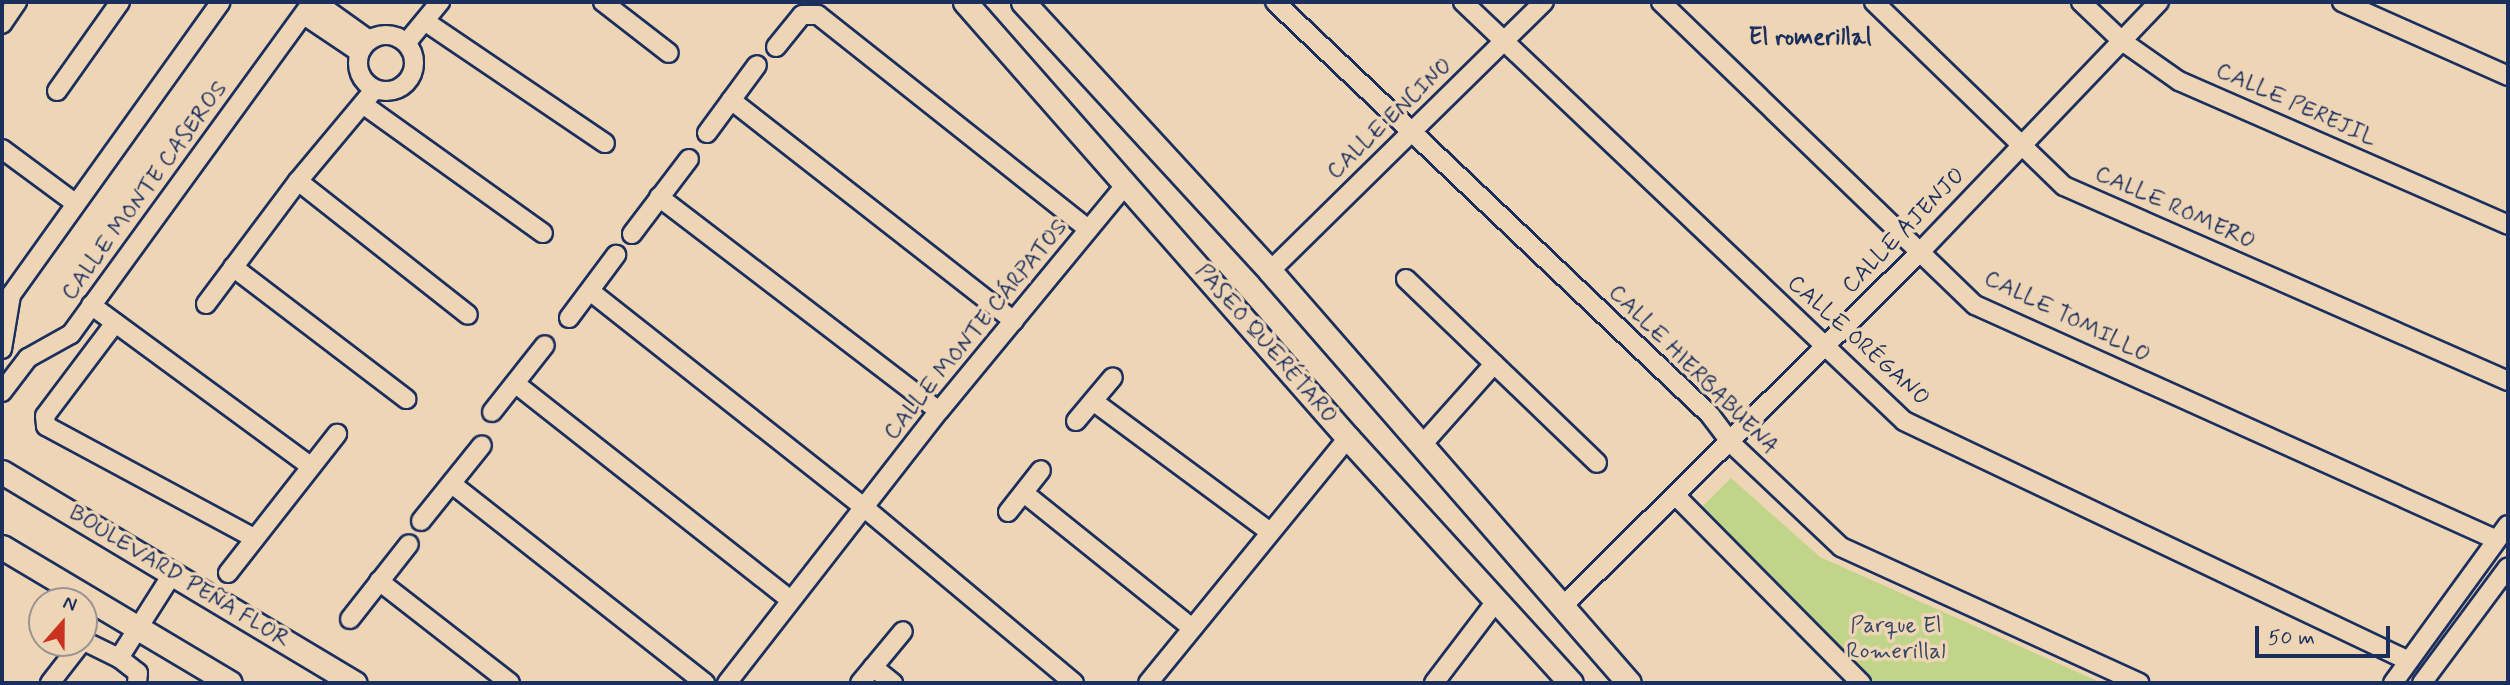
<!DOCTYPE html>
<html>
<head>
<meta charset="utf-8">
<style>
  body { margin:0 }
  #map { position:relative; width:2510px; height:685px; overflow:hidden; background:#eed5b6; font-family:Mynerve,sans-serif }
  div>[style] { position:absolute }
  .green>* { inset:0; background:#c1d58a }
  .roads { filter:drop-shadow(2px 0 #1b2f5e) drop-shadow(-2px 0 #1b2f5e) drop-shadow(0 2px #1b2f5e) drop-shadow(0 -2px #1b2f5e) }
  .minor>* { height:18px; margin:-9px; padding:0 9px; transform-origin:9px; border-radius:9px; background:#eed5b6 }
  .minor>.ring { margin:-9px; padding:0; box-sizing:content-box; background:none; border:18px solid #eed5b6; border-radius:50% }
  .major>* { height:23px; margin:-11.5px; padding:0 11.5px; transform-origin:11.5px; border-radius:11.5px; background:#eed5b6 }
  span { translate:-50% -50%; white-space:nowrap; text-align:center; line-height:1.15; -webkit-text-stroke:7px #eed5b6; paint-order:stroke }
  .street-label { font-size:23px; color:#1b2f5e }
  .park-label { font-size:23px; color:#344865 }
  .neighbourhood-label { font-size:24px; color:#1b2f5e; font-weight:700 }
  .frame { position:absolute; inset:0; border:4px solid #1b2f5e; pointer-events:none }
  .north { position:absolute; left:28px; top:587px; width:70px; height:70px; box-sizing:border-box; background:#eed5b6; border:2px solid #9a9393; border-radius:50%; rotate:21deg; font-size:19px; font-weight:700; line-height:28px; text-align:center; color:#1b2f5e }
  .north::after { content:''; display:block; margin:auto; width:24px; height:32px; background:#c8321e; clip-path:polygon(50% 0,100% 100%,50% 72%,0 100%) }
  .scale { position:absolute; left:2255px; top:626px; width:135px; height:32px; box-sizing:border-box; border:4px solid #1b2f5e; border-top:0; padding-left:9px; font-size:21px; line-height:24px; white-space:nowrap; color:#1b2f5e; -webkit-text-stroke:5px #eed5b6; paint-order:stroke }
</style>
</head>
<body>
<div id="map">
  <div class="green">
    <i style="clip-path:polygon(1731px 478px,1820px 557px,2102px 683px,1876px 683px,1699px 510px)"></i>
  </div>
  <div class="roads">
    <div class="minor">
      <i style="left:316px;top:2px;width:65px;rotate:35.6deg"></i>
      <i style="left:603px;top:2px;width:83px;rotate:37.7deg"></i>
      <i style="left:1275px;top:2px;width:600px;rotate:43.51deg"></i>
      <i style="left:1710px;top:415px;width:35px;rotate:53deg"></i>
      <i style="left:1731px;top:443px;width:151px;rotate:43.4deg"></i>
      <i style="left:1841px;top:547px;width:328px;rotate:24.5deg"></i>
      <i style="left:1463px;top:2px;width:608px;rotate:43.53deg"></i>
      <i style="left:1904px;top:421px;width:559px;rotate:25.42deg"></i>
      <i style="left:1661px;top:2px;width:436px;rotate:44deg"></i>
      <i style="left:1975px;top:305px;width:570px;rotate:24.23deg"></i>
      <i style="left:1874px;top:2px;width:264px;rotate:44.1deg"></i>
      <i style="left:2064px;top:186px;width:485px;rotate:23.7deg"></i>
      <i style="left:2081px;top:2px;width:57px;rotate:43.6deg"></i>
      <i style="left:2122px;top:41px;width:70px;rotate:35.1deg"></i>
      <i style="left:2179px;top:81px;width:359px;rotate:23.6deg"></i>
      <i style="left:2342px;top:2px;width:182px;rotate:24deg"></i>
      <i style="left:304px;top:15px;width:66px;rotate:33.9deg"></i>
      <i style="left:426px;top:22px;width:216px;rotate:34.1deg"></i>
      <i style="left:2px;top:24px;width:27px;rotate:-56deg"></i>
      <i class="ring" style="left:358px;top:35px;width:38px;height:38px"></i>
      <i style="left:407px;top:42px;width:52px;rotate:-50.5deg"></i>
      <i style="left:776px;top:47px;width:41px;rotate:-50.9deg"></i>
      <i style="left:802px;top:15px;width:16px"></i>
      <i style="left:818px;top:15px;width:345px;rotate:38.4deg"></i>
      <i style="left:57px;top:91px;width:109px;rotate:-54.7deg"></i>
      <i style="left:731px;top:100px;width:359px;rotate:38deg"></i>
      <i style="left:364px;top:105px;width:220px;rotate:35.6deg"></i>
      <i style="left:707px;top:133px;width:84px;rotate:-53.7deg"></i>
      <i style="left:2px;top:149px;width:91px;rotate:36.5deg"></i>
      <i style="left:298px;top:181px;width:216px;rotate:38.2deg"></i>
      <i style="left:659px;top:197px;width:352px;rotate:37.4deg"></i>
      <i style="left:632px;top:234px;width:94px;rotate:-52.8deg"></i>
      <i style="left:233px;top:267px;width:218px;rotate:37.3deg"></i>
      <i style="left:1270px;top:271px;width:384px;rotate:-44.5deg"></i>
      <i style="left:1406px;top:279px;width:265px;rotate:43.9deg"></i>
      <i style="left:590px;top:291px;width:352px;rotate:38.3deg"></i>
      <i style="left:866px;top:509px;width:271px;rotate:39.9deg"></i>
      <i style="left:206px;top:304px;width:154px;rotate:-53.2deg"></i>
      <i style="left:298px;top:181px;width:119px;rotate:-50.1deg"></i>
      <i style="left:91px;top:305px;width:272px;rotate:36.3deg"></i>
      <i style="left:569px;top:318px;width:79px;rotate:-53.3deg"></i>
      <i style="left:115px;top:323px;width:116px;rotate:127deg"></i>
      <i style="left:45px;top:416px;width:10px;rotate:84deg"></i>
      <i style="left:46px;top:426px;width:236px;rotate:28.3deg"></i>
      <i style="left:2px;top:349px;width:55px;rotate:-80.5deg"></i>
      <i style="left:11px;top:295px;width:360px;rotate:-54.4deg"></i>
      <i style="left:516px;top:384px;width:349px;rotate:38.2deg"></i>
      <i style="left:2px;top:392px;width:43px;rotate:-52.6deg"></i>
      <i style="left:28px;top:358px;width:49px;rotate:-29.2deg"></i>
      <i style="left:71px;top:334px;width:410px;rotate:-54deg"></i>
      <i style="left:1093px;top:401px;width:219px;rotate:36.5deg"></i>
      <i style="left:492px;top:412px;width:85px;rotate:-51.7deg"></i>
      <i style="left:1076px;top:421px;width:57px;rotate:-49.9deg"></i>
      <i style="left:1421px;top:446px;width:110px;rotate:-48.3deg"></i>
      <i style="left:452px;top:484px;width:322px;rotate:38.2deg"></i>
      <i style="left:1024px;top:493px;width:216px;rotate:38.8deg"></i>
      <i style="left:1677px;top:497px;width:262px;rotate:45.3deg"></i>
      <i style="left:1008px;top:512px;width:53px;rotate:-51.8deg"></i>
      <i style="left:421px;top:521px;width:97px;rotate:-51.2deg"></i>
      <i style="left:228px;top:573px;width:177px;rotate:-51.9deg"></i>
      <i style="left:379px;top:581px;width:166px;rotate:37.9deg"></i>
      <i style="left:1561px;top:608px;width:506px;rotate:-44.76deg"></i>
      <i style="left:1920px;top:252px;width:346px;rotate:-46.3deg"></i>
      <i style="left:350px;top:619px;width:95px;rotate:-51.8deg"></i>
      <i style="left:84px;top:641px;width:39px;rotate:26deg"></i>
      <i style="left:119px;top:658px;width:24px;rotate:38deg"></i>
      <i style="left:138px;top:673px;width:10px;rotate:96deg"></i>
      <i style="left:119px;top:658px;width:101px;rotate:-57.6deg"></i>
      <i style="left:873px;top:667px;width:26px;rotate:39deg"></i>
      <i style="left:50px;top:683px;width:51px;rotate:-52.2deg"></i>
      <i style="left:727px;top:683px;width:345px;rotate:-52.1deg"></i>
      <i style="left:939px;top:411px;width:294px;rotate:-50.5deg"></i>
      <i style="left:860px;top:683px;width:67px;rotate:-50.4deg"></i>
      <i style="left:1148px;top:683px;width:316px;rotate:-50.8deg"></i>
      <i style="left:1434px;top:683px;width:104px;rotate:-52.8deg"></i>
      <i style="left:2393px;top:683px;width:195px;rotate:-54deg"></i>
      <i style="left:2422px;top:683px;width:144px;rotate:-53.4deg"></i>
    </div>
    <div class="major">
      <i style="left:965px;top:2px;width:580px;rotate:48.7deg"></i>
      <i style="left:1348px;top:438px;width:331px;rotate:47.7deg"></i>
      <i style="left:1023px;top:2px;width:365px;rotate:47.4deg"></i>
      <i style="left:1270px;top:271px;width:546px;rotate:48.93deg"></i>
      <i style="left:2px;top:472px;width:411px;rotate:30.9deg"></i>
      <i style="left:2px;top:547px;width:265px;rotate:30.8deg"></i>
    </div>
  </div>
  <div class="street-label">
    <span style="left:2296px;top:105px;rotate:24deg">CALLE PEREJIL</span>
    <span style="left:1390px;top:119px;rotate:-44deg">CALLE ENCINO</span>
    <span style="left:145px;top:191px;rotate:-54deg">CALLE MONTE CASEROS</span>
    <span style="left:2175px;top:208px;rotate:24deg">CALLE ROMERO</span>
    <span style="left:1904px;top:231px;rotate:-46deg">CALLE AJENJO</span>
    <span style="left:2067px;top:317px;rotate:26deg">CALLE TOMILLO</span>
    <span style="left:976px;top:330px;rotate:-51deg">CALLE MONTE CÁRPATOS</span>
    <span style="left:1858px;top:341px;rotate:42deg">CALLE ORÉGANO</span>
    <span style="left:1266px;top:344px;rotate:49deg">PASEO QUERÉTARO</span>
    <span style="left:1693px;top:370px;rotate:45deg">CALLE HIERBABUENA</span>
    <span style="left:179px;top:577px;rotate:31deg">BOULEVARD PEÑA FLOR</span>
  </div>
  <div class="park-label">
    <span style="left:1896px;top:639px">Parque El<br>Romerillal</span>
  </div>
  <div class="neighbourhood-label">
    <span style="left:1810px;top:38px">El romerillal</span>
  </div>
  <div class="frame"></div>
  <div class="north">N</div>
  <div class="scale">50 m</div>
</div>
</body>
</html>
